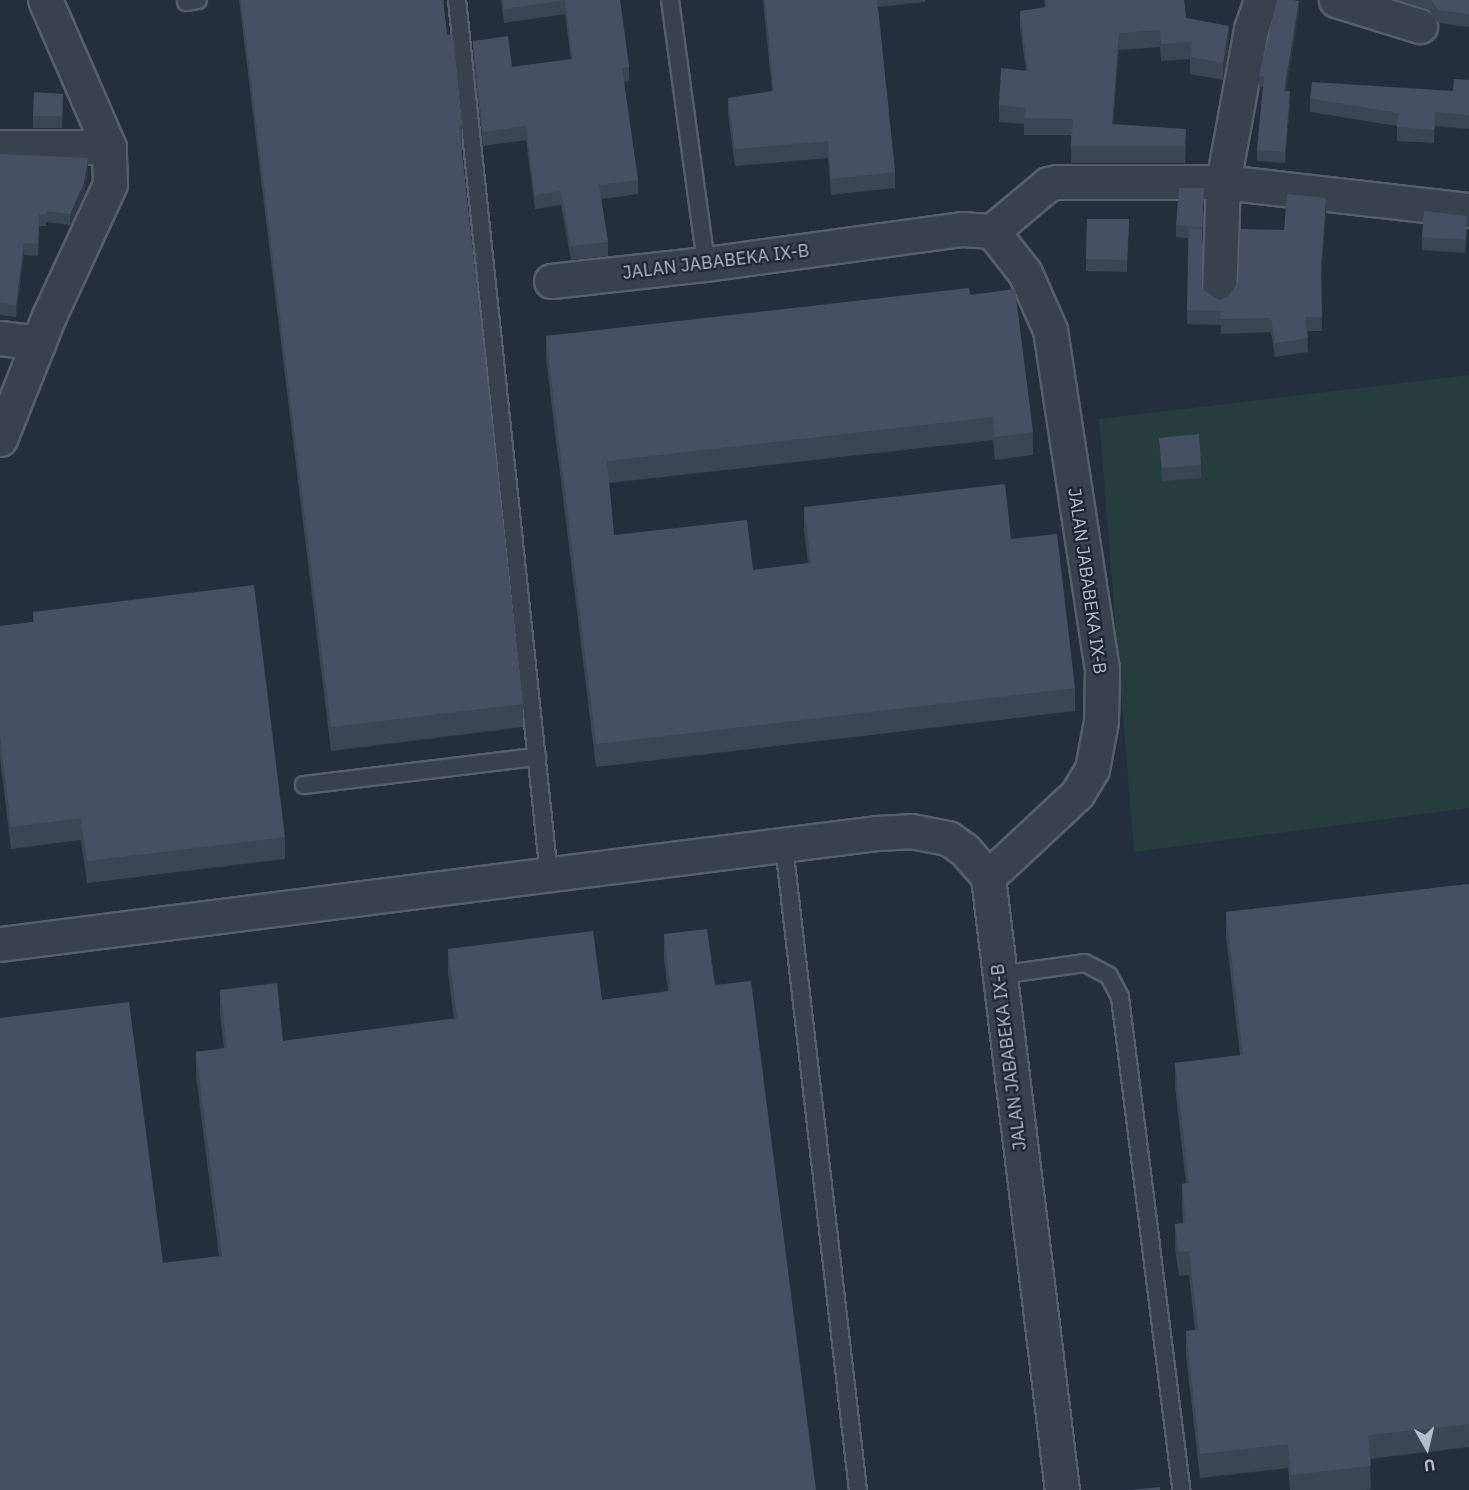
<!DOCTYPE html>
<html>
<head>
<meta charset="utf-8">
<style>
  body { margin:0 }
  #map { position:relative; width:1469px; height:1490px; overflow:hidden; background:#242f3e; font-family:"IBM Plex Sans",sans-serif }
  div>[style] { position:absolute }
  .green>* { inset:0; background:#263c3f }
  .roads { filter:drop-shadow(2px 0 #565f6c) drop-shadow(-2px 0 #565f6c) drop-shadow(0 2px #565f6c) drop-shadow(0 -2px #565f6c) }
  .service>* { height:16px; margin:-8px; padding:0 8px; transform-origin:8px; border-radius:8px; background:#38414e }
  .minor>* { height:33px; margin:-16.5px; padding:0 16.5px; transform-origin:16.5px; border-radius:16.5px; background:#38414e }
  .wall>* { inset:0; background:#3b4654 }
  .shaded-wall>* { inset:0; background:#303945 }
  .building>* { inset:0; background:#455162 }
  span { translate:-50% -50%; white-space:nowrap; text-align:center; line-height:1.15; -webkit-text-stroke:4.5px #1d2633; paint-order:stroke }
  .street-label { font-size:18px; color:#b4bcc9 }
  .north { position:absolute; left:1397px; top:1418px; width:60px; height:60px; -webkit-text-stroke:4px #1d2633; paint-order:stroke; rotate:172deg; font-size:16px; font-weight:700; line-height:24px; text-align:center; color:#b4bcc9 }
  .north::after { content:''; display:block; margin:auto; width:21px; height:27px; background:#b4bcc9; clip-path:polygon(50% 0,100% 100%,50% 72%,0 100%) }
</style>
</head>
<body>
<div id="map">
  <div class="green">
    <i style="clip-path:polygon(1469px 375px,1469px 808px,1134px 852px,1099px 419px)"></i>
  </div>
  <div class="roads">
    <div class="service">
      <i style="left:457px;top:0;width:880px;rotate:84deg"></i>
      <i style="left:670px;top:0;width:266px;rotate:82.2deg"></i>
      <i style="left:186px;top:2px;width:12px;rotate:-9deg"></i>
      <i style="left:304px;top:785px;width:235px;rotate:-6.9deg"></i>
      <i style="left:784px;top:846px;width:648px;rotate:83.45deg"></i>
      <i style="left:999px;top:975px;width:87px;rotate:-7.9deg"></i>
      <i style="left:1085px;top:963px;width:27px;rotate:28deg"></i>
      <i style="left:1109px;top:976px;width:24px;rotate:62deg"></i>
      <i style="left:1120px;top:997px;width:497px;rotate:82.9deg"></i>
    </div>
    <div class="minor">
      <i style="left:1336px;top:0;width:88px;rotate:17.2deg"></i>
      <i style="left:0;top:147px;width:109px"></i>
      <i style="left:992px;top:231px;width:73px;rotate:-40deg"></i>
      <i style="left:1048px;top:184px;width:9px;rotate:-13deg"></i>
      <i style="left:1057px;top:182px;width:166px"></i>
      <i style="left:1223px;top:182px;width:248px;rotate:6.5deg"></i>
      <i style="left:551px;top:281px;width:156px;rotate:-6.3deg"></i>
      <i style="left:706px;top:264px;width:258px;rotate:-7.8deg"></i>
      <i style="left:962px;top:229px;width:30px;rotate:4deg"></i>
      <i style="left:992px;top:231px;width:53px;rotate:51.8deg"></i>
      <i style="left:1025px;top:273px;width:62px;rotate:66.3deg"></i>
      <i style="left:1050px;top:330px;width:342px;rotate:81.3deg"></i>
      <i style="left:1102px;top:668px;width:53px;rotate:91.1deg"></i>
      <i style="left:1101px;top:721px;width:49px;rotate:100.6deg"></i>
      <i style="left:1092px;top:769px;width:29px;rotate:121deg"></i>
      <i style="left:1077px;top:794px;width:122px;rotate:137deg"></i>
      <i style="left:1219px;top:295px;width:113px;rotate:-88deg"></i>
      <i style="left:1223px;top:182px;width:156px;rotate:-79.6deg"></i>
      <i style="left:1251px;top:29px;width:31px;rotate:-71deg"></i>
      <i style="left:0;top:338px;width:39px;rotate:7deg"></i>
      <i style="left:0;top:439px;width:132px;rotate:-68.3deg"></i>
      <i style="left:49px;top:316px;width:145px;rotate:-65.2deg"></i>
      <i style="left:110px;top:184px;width:37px;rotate:-92deg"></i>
      <i style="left:109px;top:147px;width:160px;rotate:-113.5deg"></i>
      <i style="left:988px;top:877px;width:617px;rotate:83.12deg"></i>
      <i style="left:0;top:944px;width:883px;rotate:-7.22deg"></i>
      <i style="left:876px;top:833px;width:35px;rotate:-3deg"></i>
      <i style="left:911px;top:831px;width:38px;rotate:11deg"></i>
      <i style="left:948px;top:838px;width:19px;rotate:35deg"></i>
      <i style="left:964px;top:849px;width:37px;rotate:49deg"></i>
    </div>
  </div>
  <div class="wall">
    <i style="clip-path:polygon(239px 0,443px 0,447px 35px,462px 125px,462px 149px,461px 149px,523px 704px,523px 727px,331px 751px)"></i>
    <i style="clip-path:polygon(501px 0,620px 0,629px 67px,629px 81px,624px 82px,638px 180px,638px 194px,601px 199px,608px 242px,608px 256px,571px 260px,561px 205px,535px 209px,526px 140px,483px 146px,473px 55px,473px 41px,512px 67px,571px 59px,565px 14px,504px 23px)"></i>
    <i style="clip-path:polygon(763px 0,925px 0,925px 2px,878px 7px,895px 172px,895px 188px,831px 195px,828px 158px,735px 166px,728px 114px,728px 98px,772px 91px)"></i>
    <i style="clip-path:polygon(1044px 0,1184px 0,1186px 18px,1229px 43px,1223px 80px,1190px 74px,1190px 59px,1161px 61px,1160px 47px,1119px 50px,1113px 124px,1186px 146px,1185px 163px,1071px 163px,1071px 135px,1024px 135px,1024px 124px,999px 122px,999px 105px,1026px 70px,1020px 28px,1020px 11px,1045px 8px)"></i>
    <i style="clip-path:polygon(1398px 0,1469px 0,1469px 27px,1438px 23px,1429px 10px)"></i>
    <i style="clip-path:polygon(1299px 12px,1286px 91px,1290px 102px,1285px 163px,1257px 161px,1257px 150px,1263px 87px,1259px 87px,1259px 76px)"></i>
    <i style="clip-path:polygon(1469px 80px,1469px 129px,1435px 126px,1434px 143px,1397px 141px,1397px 126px,1310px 112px,1310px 98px,1453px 91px)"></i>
    <i style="clip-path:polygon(63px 106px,62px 128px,33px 128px,33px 116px)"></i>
    <i style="clip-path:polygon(0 154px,88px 170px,84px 195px,70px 225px,46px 222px,46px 226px,39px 226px,38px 256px,24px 255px,16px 317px,0 315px)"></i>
    <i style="clip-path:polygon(1204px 188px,1202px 239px,1202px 289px,1219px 300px,1228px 297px,1284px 230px,1326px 213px,1321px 275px,1322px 331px,1307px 331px,1308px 352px,1275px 357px,1271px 332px,1221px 334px,1221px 325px,1187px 324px,1188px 238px,1176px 237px,1176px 225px)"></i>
    <i style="clip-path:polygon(1087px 219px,1129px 219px,1127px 272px,1086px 271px)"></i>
    <i style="clip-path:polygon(1467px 229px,1465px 253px,1422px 250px,1422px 237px)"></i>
    <i style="clip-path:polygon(970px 295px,1033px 432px,1033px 455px,995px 460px,993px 440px,609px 483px,614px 535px,753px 570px,808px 563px,804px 530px,804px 507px,1011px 539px,1075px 688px,1075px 711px,596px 767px,546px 359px,546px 336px)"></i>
    <i style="clip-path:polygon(1159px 438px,1201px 465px,1201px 478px,1162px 481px)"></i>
    <i style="clip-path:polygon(33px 612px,285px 837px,285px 859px,87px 883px,81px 840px,11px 849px,0 757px,0 626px,33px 622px)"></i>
    <i style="clip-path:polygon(1469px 884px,1469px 1447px,1370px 1459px,1371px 1489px,1366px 1490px,1290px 1490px,1288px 1468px,1200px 1478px,1186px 1355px,1186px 1331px,1195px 1330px,1189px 1275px,1179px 1276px,1175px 1248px,1175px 1224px,1183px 1223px,1182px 1208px,1182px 1184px,1186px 1183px,1175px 1087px,1175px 1063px,1240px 1055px,1226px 936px,1226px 912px)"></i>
    <i style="clip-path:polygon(664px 934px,715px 985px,816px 1490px,163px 1263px,219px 1256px,196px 1076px,196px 1052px,224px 1048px,220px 1014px,220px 990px,283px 1041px,454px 1019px,448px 973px,448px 949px,602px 1000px,668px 991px,664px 958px)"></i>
  </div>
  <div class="shaded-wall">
    <i style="clip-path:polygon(1299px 1px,1299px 12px,1284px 102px,1284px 91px)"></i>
    <i style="clip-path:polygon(1229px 26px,1229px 43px,1223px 80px,1223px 63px)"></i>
    <i style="clip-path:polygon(1119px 33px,1119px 50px,1112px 141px,1112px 124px)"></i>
    <i style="clip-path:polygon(1290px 91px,1290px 102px,1285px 163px,1285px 152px)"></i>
    <i style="clip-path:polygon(1186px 129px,1186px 146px,1185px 163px,1185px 146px)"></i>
    <i style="clip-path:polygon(88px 158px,88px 170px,84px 195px,70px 225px,70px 214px)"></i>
    <i style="clip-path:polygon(1326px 198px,1326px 213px,1321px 279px,1321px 265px)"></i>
    <i style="clip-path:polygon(24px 243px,24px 255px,16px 317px,16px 305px)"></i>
  </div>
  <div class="building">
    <i style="clip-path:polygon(241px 0,443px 0,447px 35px,453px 34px,462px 125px,459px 126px,523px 704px,331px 727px)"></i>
    <i style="clip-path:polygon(503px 0,620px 0,629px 67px,622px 68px,638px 180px,599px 185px,608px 242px,571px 246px,561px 191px,535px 195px,526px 126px,483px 132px,473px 41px,508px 36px,512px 67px,573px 59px,565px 0,504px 9px)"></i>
    <i style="clip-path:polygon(765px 0,877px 0,895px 172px,831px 179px,828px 141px,735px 149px,728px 98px,774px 91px)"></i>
    <i style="clip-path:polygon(1046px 0,1184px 0,1186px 18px,1229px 26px,1223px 63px,1190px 57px,1192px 42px,1161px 44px,1160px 30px,1119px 33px,1112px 124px,1186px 129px,1185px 146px,1071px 146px,1073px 119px,1024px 118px,1025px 108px,999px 105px,1001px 68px,1028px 71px,1020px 11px,1047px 7px)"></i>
    <i style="clip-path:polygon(1277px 0,1293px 0,1299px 1px,1284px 91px,1290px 91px,1285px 152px,1257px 150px,1264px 77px,1259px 76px)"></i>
    <i style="clip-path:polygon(1431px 0,1469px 0,1469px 14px,1438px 10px)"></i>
    <i style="clip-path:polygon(1454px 79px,1469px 80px,1469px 115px,1435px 112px,1434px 130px,1397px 127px,1398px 113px,1310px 98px,1312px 82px,1453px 91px)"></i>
    <i style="clip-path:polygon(34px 92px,63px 94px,62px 116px,33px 116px)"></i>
    <i style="clip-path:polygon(0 154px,88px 158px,84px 183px,70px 214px,46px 211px,46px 214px,39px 214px,38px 244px,24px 243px,16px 305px,0 303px)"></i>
    <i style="clip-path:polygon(1179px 188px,1204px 188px,1202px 227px,1176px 225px)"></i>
    <i style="clip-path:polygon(1287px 194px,1326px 198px,1321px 265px,1322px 317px,1305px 317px,1308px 338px,1275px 343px,1271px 318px,1221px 319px,1221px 311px,1187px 310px,1189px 229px,1202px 229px,1202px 289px,1219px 300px,1228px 297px,1238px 282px,1240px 229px,1284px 230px)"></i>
    <i style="clip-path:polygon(1424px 211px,1467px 216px,1465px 240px,1422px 237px)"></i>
    <i style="clip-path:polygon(1087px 219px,1129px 219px,1127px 260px,1086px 259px)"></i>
    <i style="clip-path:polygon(969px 288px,970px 295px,1015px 289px,1033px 432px,995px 437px,993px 417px,607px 461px,614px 535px,747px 520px,753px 570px,811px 563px,804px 507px,1005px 484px,1011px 539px,1057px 534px,1075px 688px,596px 744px,546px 336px)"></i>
    <i style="clip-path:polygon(1199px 434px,1201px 465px,1162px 468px,1159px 438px)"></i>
    <i style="clip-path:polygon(254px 585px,285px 837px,87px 861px,81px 818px,11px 827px,0 735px,0 626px,34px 622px,33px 612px)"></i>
    <i style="clip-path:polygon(1469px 884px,1469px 1424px,1368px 1435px,1371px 1466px,1291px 1475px,1288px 1444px,1200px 1454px,1186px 1331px,1198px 1330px,1189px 1251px,1179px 1252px,1175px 1224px,1186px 1223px,1182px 1184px,1189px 1183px,1175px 1063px,1243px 1055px,1226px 912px)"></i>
    <i style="clip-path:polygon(707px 929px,715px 985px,751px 981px,816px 1490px,0 1490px,0 1018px,129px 1002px,163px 1263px,222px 1256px,196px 1052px,227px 1048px,220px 990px,277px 983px,283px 1041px,457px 1018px,448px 949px,593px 931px,602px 1000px,671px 991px,664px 934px)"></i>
    <i style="clip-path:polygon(1160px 1487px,1160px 1490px,1130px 1490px)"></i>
  </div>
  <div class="street-label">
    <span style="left:716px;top:262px;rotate:-7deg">JALAN JABABEKA IX-B</span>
    <span style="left:1087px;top:581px;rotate:82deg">JALAN JABABEKA IX-B</span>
    <span style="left:1009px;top:1057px;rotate:-97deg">JALAN JABABEKA IX-B</span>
  </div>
  <div class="north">U</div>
</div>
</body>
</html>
